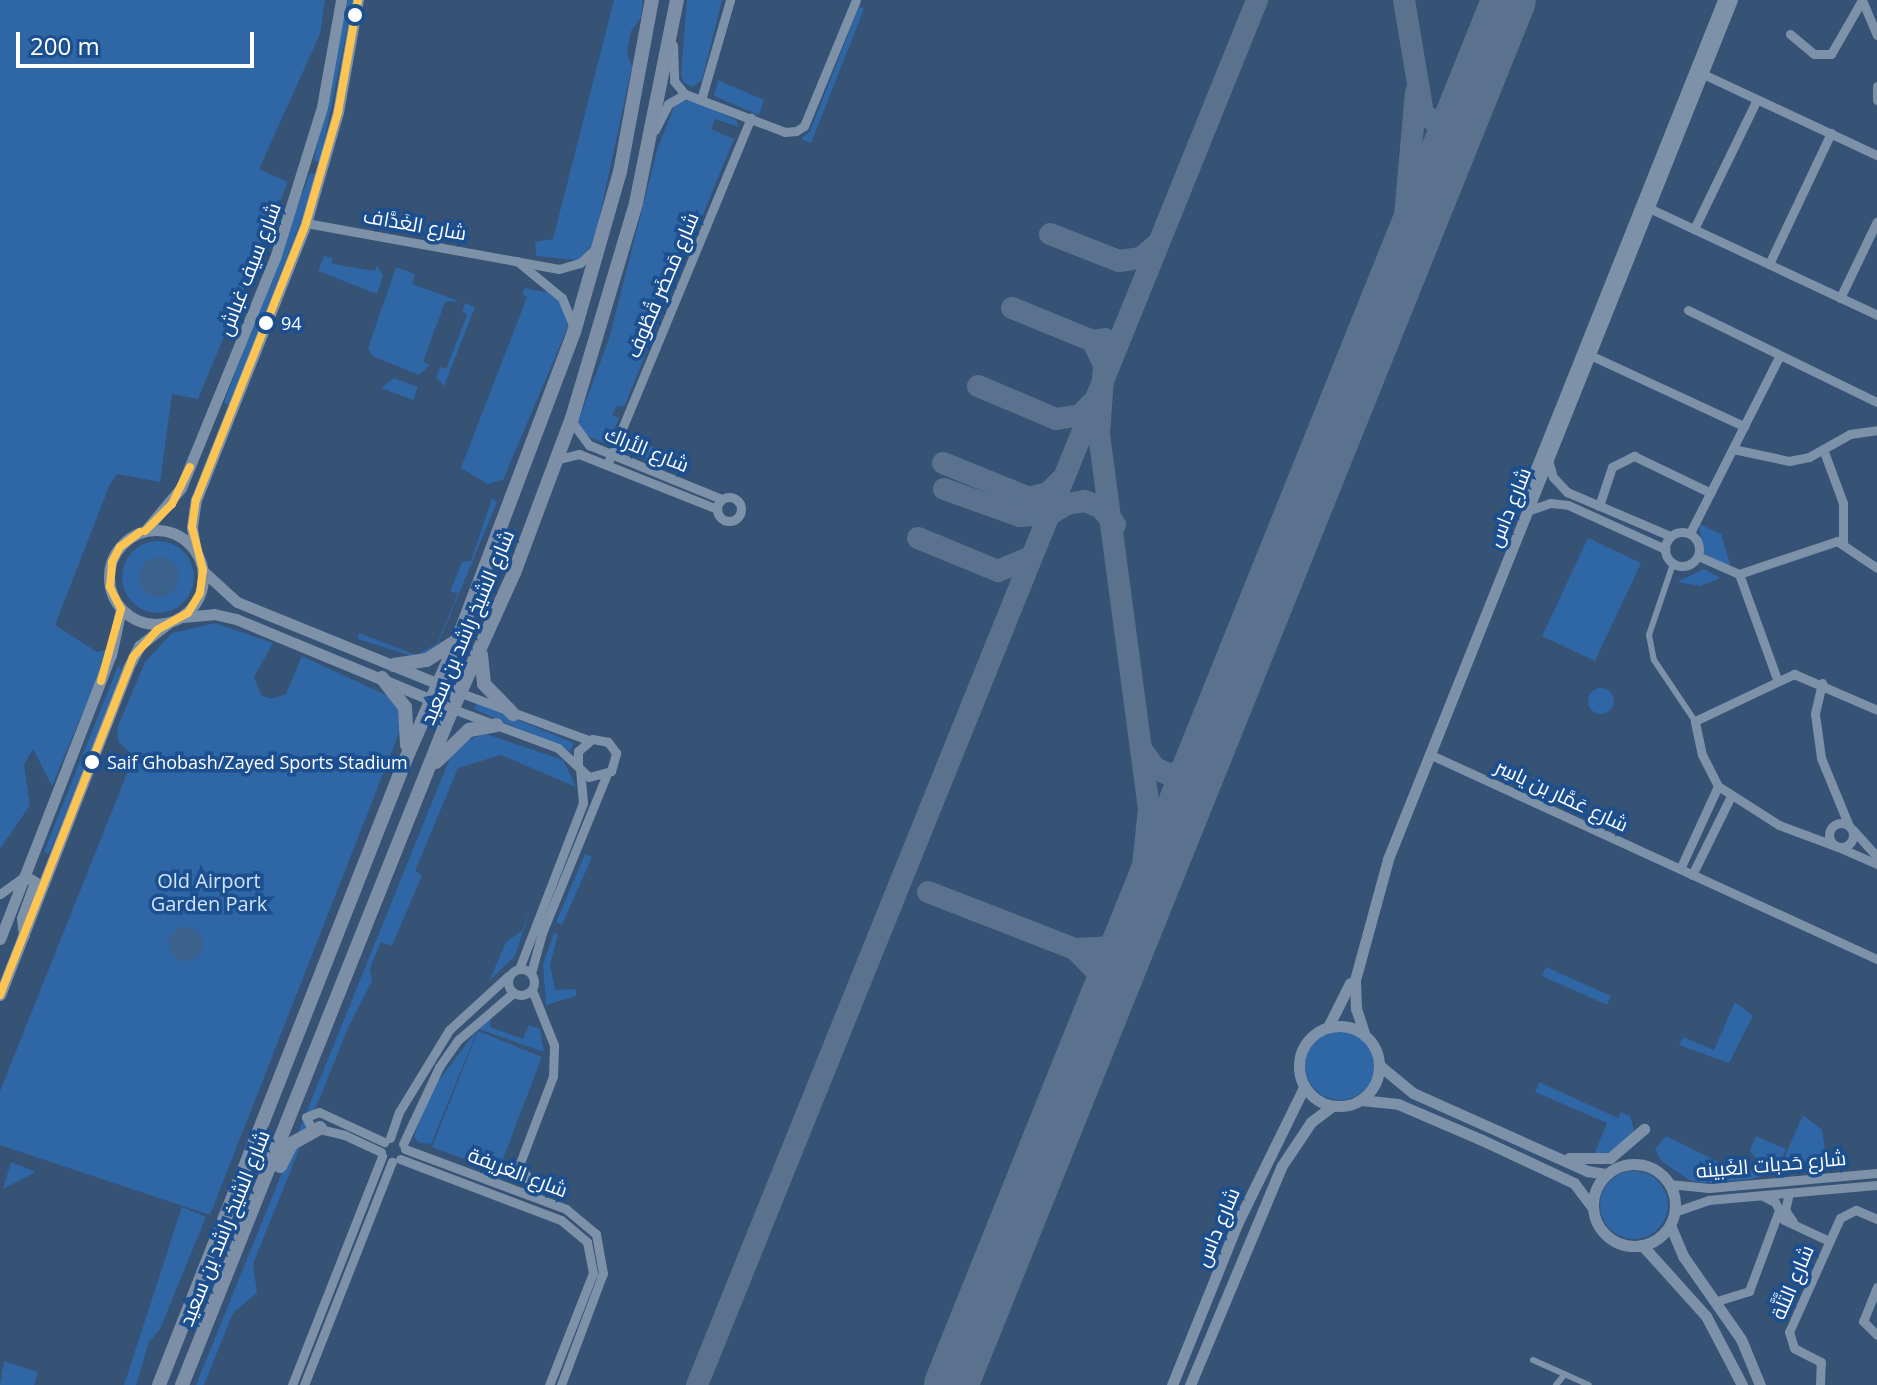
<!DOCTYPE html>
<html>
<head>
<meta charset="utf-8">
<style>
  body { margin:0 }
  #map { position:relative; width:1877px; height:1385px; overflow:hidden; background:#365274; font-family:"Open Sans",Cairo,sans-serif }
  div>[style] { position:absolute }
  .green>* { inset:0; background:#2f66a5 }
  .round { border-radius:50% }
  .water>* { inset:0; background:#3b618d }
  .taxiway>* { height:22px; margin:-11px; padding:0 11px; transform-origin:11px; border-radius:11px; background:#5a728e }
  .runway>* { height:54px; margin:-27px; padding:0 27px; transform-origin:27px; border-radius:27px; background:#5a728e }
  .pedestrian>* { height:6px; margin:-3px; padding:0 3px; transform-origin:3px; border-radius:3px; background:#7d92a8 }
  .minor>* { height:9px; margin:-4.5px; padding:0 4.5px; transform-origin:4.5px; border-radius:4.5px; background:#7d92a8 }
  .minor>.ring { margin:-4.5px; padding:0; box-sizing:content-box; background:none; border:9px solid #7d92a8; border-radius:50% }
  .tertiary>* { height:11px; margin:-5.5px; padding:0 5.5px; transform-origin:5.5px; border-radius:5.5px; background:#7d92a8 }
  .tertiary>.ring { margin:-5.5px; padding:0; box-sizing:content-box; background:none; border:11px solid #7d92a8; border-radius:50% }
  .primary>* { height:14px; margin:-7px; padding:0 7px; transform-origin:7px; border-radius:7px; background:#7d8ea7 }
  .bus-1>* { height:8px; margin:-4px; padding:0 4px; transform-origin:4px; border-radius:4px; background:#fcc553 }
  .dots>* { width:22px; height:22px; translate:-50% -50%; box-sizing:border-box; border:4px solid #1b4f8f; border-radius:50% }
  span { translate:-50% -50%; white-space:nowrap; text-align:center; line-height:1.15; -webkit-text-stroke:7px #1b4f8f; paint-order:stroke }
  .bus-label { font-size:18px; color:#fff }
  .left { translate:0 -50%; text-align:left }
  .street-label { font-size:20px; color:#fff }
  .park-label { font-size:20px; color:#cfe3fa }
  .scale { position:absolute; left:16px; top:32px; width:238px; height:36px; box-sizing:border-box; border:4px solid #fff; border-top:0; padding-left:10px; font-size:24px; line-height:28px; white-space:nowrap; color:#fff; -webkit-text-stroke:6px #1b4f8f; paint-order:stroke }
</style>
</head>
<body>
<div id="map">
  <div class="green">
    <i style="clip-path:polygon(0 0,325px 0,320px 34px,259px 169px,288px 182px,198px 399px,172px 394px,160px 482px,117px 474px,110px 484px,55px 625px,97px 652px,109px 649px,52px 786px,33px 749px,28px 757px,24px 765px,30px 805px,0 849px)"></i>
    <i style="clip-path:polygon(348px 0,353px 0,320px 162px,314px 161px)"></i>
    <i style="clip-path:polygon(614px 0,643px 0,641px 18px,631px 31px,627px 54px,632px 66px,594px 243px,578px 260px,536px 256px,535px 242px,553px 239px)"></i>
    <i style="clip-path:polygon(687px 0,722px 0,702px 80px,693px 87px,684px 83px,681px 74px)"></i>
    <i style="clip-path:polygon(859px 7px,864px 9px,811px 143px,801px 139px,810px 131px)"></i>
    <i style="clip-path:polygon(718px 80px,764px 100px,759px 115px,714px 96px)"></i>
    <i style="clip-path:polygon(692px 100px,736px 120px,739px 127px,715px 119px,711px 129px,734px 139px,624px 407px,617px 406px,612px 415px,619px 418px,610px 439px,604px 443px,583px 434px,578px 422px,609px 339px,658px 147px,676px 102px)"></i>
    <i style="clip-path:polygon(310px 173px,316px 174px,301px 221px,229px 405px,224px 403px)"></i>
    <i style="clip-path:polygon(324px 256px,333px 258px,332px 264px,375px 271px,377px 265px,383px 276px,377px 294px,318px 271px)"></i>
    <i style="clip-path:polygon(396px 267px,415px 274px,412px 284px,459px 301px,445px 302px,423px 362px,430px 365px,419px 375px,372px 356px,368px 348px)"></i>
    <i style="clip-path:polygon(525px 288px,551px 293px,563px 306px,568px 327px,503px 480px,488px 484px,461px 468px,527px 297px,522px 294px)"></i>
    <i style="clip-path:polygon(465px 303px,475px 307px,444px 386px,436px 377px,440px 367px,446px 369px,467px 315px,462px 312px)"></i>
    <i style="clip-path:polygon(394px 378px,418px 387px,413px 400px,381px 388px)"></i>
    <i style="clip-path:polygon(627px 437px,691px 462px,685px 476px,629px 454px,623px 447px)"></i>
    <i style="clip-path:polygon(492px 498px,497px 502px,436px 649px,415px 657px,358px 639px,359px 633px,416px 655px,437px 644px,458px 593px,450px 592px,462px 562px,471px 561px)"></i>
    <i style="clip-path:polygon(1699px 524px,1721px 534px,1731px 567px,1703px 553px)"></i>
    <i style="clip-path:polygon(1588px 538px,1641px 563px,1595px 661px,1542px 636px)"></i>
    <i class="round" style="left:122px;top:541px;width:72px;height:72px"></i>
    <i style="clip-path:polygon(1704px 569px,1720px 578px,1700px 586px,1677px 582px)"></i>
    <i style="clip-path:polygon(215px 623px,273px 643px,254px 677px,261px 695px,271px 699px,286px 694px,302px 656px,388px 696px,398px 707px,401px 728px,210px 1215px,0 1145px,0 1091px,134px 756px,119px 743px,117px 728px,145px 662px,172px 633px)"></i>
    <i style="clip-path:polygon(118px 666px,122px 669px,85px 765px,49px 854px,44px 852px)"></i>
    <i class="round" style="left:1588px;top:688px;width:26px;height:26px"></i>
    <i style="clip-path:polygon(477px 703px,574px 743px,570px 751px,474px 709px)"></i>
    <i style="clip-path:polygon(483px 733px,563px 760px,576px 787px,501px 755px,458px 768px,415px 871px,422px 875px,392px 946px,381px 942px,370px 968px,372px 981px,348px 1028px,253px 1264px,257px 1293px,233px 1313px,204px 1385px,196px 1385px,454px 748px)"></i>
    <i style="clip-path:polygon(585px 854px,592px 857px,562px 925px,556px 922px)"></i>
    <i style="clip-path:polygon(532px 904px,515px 956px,489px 981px,506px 942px,522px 931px)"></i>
    <i style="clip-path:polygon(554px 933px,558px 934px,550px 965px,555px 990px,576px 989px,576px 996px,546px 1005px,543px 964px)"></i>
    <i style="clip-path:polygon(1546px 967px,1611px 996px,1607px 1005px,1542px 976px)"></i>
    <i style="clip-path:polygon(1735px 1002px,1753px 1016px,1729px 1063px,1679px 1045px,1683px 1037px,1714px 1050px)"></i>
    <i style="clip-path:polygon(491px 1016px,490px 1027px,523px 1039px,529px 1025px,540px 1029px,544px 1052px,476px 1028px)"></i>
    <i style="clip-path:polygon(478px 1029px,431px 1144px,419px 1143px,414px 1137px,429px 1093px)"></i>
    <i class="round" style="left:1305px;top:1030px;width:70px;height:70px"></i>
    <i style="clip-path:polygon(478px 1031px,542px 1057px,498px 1172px,432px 1147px)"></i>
    <i style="clip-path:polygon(1539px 1082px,1618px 1118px,1621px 1112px,1630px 1116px,1635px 1133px,1609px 1152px,1594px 1155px,1607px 1123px,1535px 1092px)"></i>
    <i style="clip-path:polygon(1803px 1115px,1822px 1130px,1825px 1150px,1815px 1161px,1781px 1165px)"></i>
    <i style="clip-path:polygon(1666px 1136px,1729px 1167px,1735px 1163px,1745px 1174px,1759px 1164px,1750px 1150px,1756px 1136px,1786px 1149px,1777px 1169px,1753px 1179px,1708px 1183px,1691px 1181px,1661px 1161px,1655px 1149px)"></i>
    <i style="clip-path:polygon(11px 1162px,36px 1172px,3px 1189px)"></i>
    <i class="round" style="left:1600px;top:1171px;width:68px;height:68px"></i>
    <i style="clip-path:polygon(182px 1207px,206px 1217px,160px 1329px,149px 1342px,136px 1385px,124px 1385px)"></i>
    <i style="clip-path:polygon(4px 1361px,38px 1372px,34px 1385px,0 1385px)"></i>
  </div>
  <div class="water">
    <i class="round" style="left:139px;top:557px;width:40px;height:40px"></i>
    <i class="round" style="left:169px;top:927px;width:34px;height:34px"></i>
  </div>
  <div class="taxiway">
    <i style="left:1404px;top:0;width:116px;rotate:80.5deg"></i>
    <i style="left:1423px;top:114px;width:17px;rotate:33deg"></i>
    <i style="left:1437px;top:123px;width:8px;rotate:-14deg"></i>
    <i style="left:1445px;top:121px;width:35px;rotate:-44deg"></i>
    <i style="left:1050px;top:234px;width:74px;rotate:21.4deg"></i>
    <i style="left:1119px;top:261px;width:22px;rotate:-8deg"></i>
    <i style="left:1141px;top:258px;width:20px;rotate:-41deg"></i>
    <i style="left:1012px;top:308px;width:87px;rotate:22.2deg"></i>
    <i style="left:1093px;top:341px;width:12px;rotate:-9deg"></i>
    <i style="left:1382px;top:317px;width:82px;rotate:-75.1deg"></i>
    <i style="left:1403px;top:238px;width:146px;rotate:-84.9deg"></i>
    <i style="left:978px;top:386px;width:85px;rotate:22.9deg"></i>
    <i style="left:1056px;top:419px;width:24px;rotate:-9deg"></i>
    <i style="left:1080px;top:415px;width:17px;rotate:-45deg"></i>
    <i style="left:943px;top:463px;width:93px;rotate:22.1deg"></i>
    <i style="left:1029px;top:498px;width:20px;rotate:-15deg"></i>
    <i style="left:1048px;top:493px;width:17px;rotate:-45deg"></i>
    <i style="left:944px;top:489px;width:81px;rotate:19.6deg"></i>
    <i style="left:1020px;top:516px;width:15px;rotate:-4deg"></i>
    <i style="left:1035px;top:515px;width:20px;rotate:-33deg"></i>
    <i style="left:1046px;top:517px;width:25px;rotate:-32deg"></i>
    <i style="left:1067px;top:504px;width:18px;rotate:-9deg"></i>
    <i style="left:1085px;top:501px;width:16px;rotate:22deg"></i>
    <i style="left:1100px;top:507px;width:23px;rotate:49deg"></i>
    <i style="left:918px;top:538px;width:87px;rotate:22.4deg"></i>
    <i style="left:998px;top:571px;width:34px;rotate:-23deg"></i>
    <i style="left:1144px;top:753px;width:19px;rotate:54deg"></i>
    <i style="left:1155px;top:768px;width:17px;rotate:25deg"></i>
    <i style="left:1170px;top:775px;width:36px;rotate:-23deg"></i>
    <i style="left:928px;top:892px;width:158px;rotate:21.2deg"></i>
    <i style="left:1075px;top:949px;width:40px;rotate:-2.9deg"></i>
    <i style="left:1115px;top:947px;width:33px;rotate:-47deg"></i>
    <i style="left:1137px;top:923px;width:115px;rotate:-84deg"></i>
    <i style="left:1149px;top:809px;width:378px;rotate:-97.6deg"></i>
    <i style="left:1099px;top:434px;width:69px;rotate:-85.9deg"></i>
    <i style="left:1104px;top:365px;width:26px;rotate:-115deg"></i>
    <i style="left:1075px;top:949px;width:36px;rotate:46deg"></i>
    <i style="left:1100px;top:975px;width:40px;rotate:90deg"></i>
    <i style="left:697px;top:1385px;width:1494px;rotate:-67.98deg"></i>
  </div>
  <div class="runway">
    <i style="left:951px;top:1385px;width:1493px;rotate:-68.06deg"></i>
  </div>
  <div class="pedestrian">
    <i style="left:1673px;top:564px;width:75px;rotate:108.7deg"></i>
    <i style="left:1649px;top:635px;width:25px;rotate:79deg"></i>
    <i style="left:1654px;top:660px;width:73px;rotate:56.1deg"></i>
    <i style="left:1533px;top:1360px;width:61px;rotate:24.1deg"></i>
    <i style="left:1556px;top:1385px;width:14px;rotate:-51deg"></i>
  </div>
  <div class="minor">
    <i style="left:1862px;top:0;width:38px;rotate:67deg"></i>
    <i style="left:1790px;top:34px;width:31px;rotate:40deg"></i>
    <i style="left:1814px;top:54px;width:17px"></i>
    <i style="left:1831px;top:54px;width:62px;rotate:-60.1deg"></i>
    <i style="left:673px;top:45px;width:36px;rotate:88deg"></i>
    <i style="left:674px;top:81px;width:17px;rotate:50deg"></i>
    <i style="left:685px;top:94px;width:107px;rotate:20.8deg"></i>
    <i style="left:785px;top:132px;width:11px;rotate:-5deg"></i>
    <i style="left:796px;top:131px;width:9px;rotate:-32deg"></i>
    <i style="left:804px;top:126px;width:136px;rotate:-67.6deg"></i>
    <i style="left:1703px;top:74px;width:192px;rotate:25deg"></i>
    <i style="left:1877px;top:86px;width:14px;rotate:90deg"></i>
    <i style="left:701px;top:100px;width:104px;rotate:-73.8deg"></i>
    <i style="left:655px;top:130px;width:29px;rotate:-63deg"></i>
    <i style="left:668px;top:104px;width:20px;rotate:-30deg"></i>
    <i style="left:1649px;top:208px;width:252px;rotate:25.1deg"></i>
    <i style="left:306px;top:223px;width:257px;rotate:10.3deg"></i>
    <i style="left:559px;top:269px;width:22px;rotate:-16deg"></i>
    <i style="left:580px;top:263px;width:22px;rotate:-43deg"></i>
    <i style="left:1694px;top:229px;width:144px;rotate:-64.1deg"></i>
    <i style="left:517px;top:261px;width:58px;rotate:39.4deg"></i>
    <i style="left:562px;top:298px;width:29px;rotate:68deg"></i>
    <i style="left:1769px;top:264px;width:145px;rotate:-64.7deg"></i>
    <i style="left:1840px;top:298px;width:85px;rotate:-64.3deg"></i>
    <i style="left:1688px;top:310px;width:210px;rotate:26deg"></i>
    <i style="left:1590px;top:355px;width:170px;rotate:24.8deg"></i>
    <i style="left:572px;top:422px;width:29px;rotate:54deg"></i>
    <i style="left:589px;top:445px;width:143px;rotate:22.2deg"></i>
    <i style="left:1733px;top:449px;width:57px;rotate:12.1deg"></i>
    <i style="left:1789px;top:461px;width:20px;rotate:-11deg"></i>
    <i style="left:1809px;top:457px;width:47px;rotate:-29.3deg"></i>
    <i style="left:1850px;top:434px;width:27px;rotate:-8deg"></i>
    <i style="left:1823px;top:449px;width:58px;rotate:69.7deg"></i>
    <i style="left:1843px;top:503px;width:40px;rotate:90deg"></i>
    <i style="left:555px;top:460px;width:25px;rotate:-14deg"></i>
    <i style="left:579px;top:454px;width:149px;rotate:21.7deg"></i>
    <i style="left:1548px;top:460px;width:18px;rotate:74deg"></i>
    <i style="left:1553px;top:477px;width:21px;rotate:47deg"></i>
    <i style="left:1567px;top:492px;width:112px;rotate:23.1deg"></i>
    <i style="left:607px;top:465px;width:376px;rotate:-67.5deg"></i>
    <i class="ring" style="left:717px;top:497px;width:15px;height:15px"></i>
    <i style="left:1599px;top:506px;width:41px;rotate:-71.6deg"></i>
    <i style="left:1612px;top:467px;width:25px;rotate:-27deg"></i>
    <i style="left:1634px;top:456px;width:85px;rotate:25.7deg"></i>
    <i style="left:1527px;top:511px;width:24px;rotate:-19deg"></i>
    <i style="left:1550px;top:503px;width:18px;rotate:6deg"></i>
    <i style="left:1568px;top:505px;width:107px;rotate:24.4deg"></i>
    <i class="ring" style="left:1665px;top:532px;width:25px;height:25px"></i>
    <i style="left:1690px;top:533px;width:197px;rotate:-63.2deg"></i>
    <i style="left:1698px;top:556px;width:45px;rotate:23.7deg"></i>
    <i style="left:1739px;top:574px;width:103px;rotate:-18.6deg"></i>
    <i style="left:1837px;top:541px;width:48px;rotate:34deg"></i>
    <i style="left:1739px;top:574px;width:112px;rotate:70.1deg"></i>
    <i style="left:1822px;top:683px;width:32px;rotate:103deg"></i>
    <i style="left:1815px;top:714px;width:44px;rotate:82.2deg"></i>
    <i style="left:1821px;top:758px;width:74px;rotate:67.6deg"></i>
    <i style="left:461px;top:693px;width:135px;rotate:20.3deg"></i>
    <i style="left:453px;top:709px;width:112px;rotate:20.4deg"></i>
    <i style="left:558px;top:748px;width:42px;rotate:43.1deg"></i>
    <i style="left:589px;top:777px;width:23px;rotate:-15deg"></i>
    <i style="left:611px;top:771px;width:19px;rotate:-74deg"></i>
    <i style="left:616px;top:753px;width:14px;rotate:-126deg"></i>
    <i style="left:608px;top:742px;width:16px;rotate:-169deg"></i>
    <i style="left:592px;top:739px;width:18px;rotate:139deg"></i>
    <i style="left:578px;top:751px;width:14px;rotate:90deg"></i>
    <i style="left:1429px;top:754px;width:493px;rotate:24.6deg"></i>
    <i class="ring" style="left:1829px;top:823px;width:15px;height:15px"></i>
    <i style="left:1853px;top:830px;width:36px;rotate:48deg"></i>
    <i style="left:1838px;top:847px;width:63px;rotate:-159.6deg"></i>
    <i style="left:1779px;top:825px;width:72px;rotate:-147.4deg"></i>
    <i style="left:1718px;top:786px;width:35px;rotate:-117deg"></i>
    <i style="left:1702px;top:755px;width:35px;rotate:-102deg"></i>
    <i style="left:1695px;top:721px;width:110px;rotate:-25.4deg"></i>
    <i style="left:1794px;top:674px;width:90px;rotate:23.4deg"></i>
    <i style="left:1838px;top:847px;width:43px;rotate:23.6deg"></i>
    <i style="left:1680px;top:869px;width:91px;rotate:-65.4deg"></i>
    <i style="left:1692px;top:875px;width:88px;rotate:-63.7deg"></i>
    <i style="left:0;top:894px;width:31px;rotate:-36deg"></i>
    <i class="ring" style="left:508px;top:969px;width:17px;height:17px"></i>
    <i style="left:519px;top:969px;width:178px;rotate:-68.9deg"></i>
    <i style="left:583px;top:803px;width:33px;rotate:-95deg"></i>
    <i style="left:531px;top:973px;width:41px;rotate:-74.6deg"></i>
    <i style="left:542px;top:933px;width:170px;rotate:-67.8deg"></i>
    <i style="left:390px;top:1138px;width:28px;rotate:-71deg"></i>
    <i style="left:399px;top:1112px;width:96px;rotate:-58.6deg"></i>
    <i style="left:449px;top:1030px;width:80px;rotate:-42.5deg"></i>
    <i style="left:403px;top:1144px;width:85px;rotate:-64.9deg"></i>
    <i style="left:439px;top:1067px;width:33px;rotate:-55deg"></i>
    <i style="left:458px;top:1040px;width:72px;rotate:-40.5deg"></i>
    <i style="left:405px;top:1149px;width:172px;rotate:20.4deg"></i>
    <i style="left:566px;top:1209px;width:39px;rotate:40deg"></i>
    <i style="left:596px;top:1234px;width:40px;rotate:80deg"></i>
    <i style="left:603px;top:1273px;width:120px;rotate:110.6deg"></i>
    <i style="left:381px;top:1152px;width:40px;rotate:-155deg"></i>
    <i style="left:345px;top:1135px;width:35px;rotate:-167deg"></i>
    <i style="left:311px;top:1127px;width:11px;rotate:-117deg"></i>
    <i style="left:306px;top:1117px;width:14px;rotate:-21deg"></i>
    <i style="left:319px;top:1112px;width:72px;rotate:24.8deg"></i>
    <i style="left:400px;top:1159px;width:172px;rotate:20.8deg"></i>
    <i style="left:561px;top:1220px;width:34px;rotate:40deg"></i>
    <i style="left:587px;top:1242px;width:32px;rotate:79deg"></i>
    <i style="left:593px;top:1273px;width:120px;rotate:111.4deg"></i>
    <i style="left:520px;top:1163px;width:39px;rotate:63deg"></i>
    <i style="left:487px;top:1178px;width:36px;rotate:-24deg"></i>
    <i style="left:520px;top:1163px;width:93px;rotate:-69.2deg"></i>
    <i style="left:553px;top:1076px;width:31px;rotate:-88deg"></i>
    <i style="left:554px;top:1045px;width:59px;rotate:-111.8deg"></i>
    <i style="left:1669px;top:1184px;width:40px;rotate:5.7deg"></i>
    <i style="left:1709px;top:1188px;width:169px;rotate:-5.1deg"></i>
    <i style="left:1789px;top:1193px;width:17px;rotate:103deg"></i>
    <i style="left:1785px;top:1210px;width:14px;rotate:56deg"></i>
    <i style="left:1763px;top:1196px;width:13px;rotate:27deg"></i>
    <i style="left:1775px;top:1202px;width:20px;rotate:63deg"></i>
    <i style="left:1784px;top:1220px;width:50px;rotate:25deg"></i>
    <i style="left:1674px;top:1212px;width:36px;rotate:-19deg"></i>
    <i style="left:1708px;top:1200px;width:170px;rotate:-5.1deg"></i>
    <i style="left:1877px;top:1287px;width:37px;rotate:112deg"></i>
    <i style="left:1863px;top:1321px;width:20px;rotate:45deg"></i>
    <i style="left:1717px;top:1301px;width:34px;rotate:-17deg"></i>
    <i style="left:1749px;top:1291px;width:83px;rotate:-69.6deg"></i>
    <i style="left:292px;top:1385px;width:246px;rotate:-68.5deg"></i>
    <i style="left:304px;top:1385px;width:240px;rotate:-68.5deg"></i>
    <i style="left:1820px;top:1385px;width:23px;rotate:-88deg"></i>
    <i style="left:1821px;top:1362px;width:30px;rotate:-153deg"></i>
    <i style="left:1794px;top:1348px;width:17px;rotate:-107deg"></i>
    <i style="left:1789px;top:1332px;width:125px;rotate:-65.9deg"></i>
    <i style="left:1840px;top:1218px;width:18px;rotate:-27deg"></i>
    <i style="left:1856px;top:1210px;width:23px;rotate:23deg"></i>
  </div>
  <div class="tertiary">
    <i style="left:1529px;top:486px;width:523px;rotate:-68.24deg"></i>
    <i class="ring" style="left:109px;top:530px;width:83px;height:83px"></i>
    <i style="left:145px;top:531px;width:56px;rotate:-50.1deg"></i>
    <i style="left:181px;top:488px;width:248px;rotate:-67.8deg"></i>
    <i style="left:275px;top:258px;width:158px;rotate:-72.7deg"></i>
    <i style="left:322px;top:107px;width:109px;rotate:-79.9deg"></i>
    <i style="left:196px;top:553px;width:26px;rotate:-99deg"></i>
    <i style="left:192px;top:527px;width:27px;rotate:-82deg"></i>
    <i style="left:196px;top:500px;width:298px;rotate:-68.3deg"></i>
    <i style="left:306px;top:223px;width:116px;rotate:-73.9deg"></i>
    <i style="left:338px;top:112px;width:114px;rotate:-79.9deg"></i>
    <i style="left:203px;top:571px;width:46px;rotate:42.4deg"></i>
    <i style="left:237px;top:602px;width:242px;rotate:22.1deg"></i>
    <i style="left:182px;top:617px;width:32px;rotate:-5deg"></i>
    <i style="left:214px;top:614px;width:23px;rotate:13deg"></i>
    <i style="left:236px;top:619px;width:235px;rotate:22.5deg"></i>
    <i style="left:24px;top:935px;width:17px;rotate:-97deg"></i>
    <i style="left:22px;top:918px;width:38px;rotate:-70deg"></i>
    <i style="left:35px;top:882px;width:12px;rotate:-149deg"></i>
    <i style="left:0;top:939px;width:305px;rotate:-68.7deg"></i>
    <i style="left:111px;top:655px;width:47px;rotate:-77.7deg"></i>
    <i style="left:0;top:995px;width:351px;rotate:-68.6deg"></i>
    <i style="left:128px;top:668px;width:25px;rotate:-63deg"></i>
    <i style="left:139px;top:646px;width:37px;rotate:-38deg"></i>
    <i class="ring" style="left:1299px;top:1026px;width:69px;height:69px"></i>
    <i style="left:1328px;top:1027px;width:49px;rotate:-63.4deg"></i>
    <i style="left:1365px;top:1036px;width:28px;rotate:-108deg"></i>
    <i style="left:1356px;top:1009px;width:29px;rotate:-92deg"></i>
    <i style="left:1355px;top:980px;width:125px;rotate:-74.7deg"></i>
    <i style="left:1388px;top:859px;width:925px;rotate:-68.18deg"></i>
    <i style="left:1379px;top:1065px;width:44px;rotate:39.5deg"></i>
    <i style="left:1413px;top:1093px;width:191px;rotate:24.1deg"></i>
    <i style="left:1587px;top:1171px;width:20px;rotate:9deg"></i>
    <i style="left:1361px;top:1100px;width:37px;rotate:6deg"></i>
    <i style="left:1398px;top:1104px;width:91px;rotate:23.2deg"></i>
    <i style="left:1482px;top:1140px;width:102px;rotate:25.1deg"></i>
    <i style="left:1574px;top:1183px;width:31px;rotate:53deg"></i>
    <i style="left:1569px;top:1158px;width:41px"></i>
    <i style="left:1610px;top:1158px;width:45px;rotate:-40.5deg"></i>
    <i class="ring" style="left:1593px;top:1164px;width:71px;height:71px"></i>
    <i style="left:1670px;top:1225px;width:34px;rotate:67deg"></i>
    <i style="left:1683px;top:1256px;width:101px;rotate:55.1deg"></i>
    <i style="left:1741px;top:1339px;width:50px;rotate:67.6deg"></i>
    <i style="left:1642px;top:1245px;width:96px;rotate:48deg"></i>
    <i style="left:1706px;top:1316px;width:78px;rotate:62.4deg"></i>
    <i style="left:1172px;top:1385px;width:174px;rotate:-68deg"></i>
    <i style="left:1237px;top:1224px;width:153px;rotate:-63.9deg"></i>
    <i style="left:1190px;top:1385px;width:236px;rotate:-67.3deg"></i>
    <i style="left:1281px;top:1167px;width:54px;rotate:-56.3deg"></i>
    <i style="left:1311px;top:1122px;width:26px;rotate:-37deg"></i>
  </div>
  <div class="primary">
    <i style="left:481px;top:655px;width:29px;rotate:84deg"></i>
    <i style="left:484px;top:684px;width:42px;rotate:46deg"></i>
    <i style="left:394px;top:665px;width:33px;rotate:-9deg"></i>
    <i style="left:427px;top:660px;width:37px;rotate:-33deg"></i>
    <i style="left:382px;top:678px;width:37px;rotate:52deg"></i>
    <i style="left:405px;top:707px;width:38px;rotate:87deg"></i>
    <i style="left:436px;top:762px;width:46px;rotate:-44.1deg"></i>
    <i style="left:469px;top:730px;width:28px;rotate:-10deg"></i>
    <i style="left:280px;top:1166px;width:25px;rotate:-63deg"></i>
    <i style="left:291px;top:1144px;width:33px;rotate:-29deg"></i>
    <i style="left:159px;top:1385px;width:671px;rotate:-68.48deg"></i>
    <i style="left:405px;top:761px;width:133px;rotate:-66.5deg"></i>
    <i style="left:458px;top:639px;width:328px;rotate:-69.3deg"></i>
    <i style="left:574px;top:332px;width:166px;rotate:-74deg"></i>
    <i style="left:620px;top:172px;width:175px;rotate:-79.5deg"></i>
    <i style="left:182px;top:1385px;width:717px;rotate:-68.23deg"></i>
    <i style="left:448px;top:719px;width:160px;rotate:-65.7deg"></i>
    <i style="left:514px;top:573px;width:165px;rotate:-69.5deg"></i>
    <i style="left:572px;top:418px;width:224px;rotate:-73.4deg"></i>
    <i style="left:636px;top:203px;width:207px;rotate:-78.6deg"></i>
  </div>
  <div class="bus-1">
    <i style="left:145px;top:531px;width:38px;rotate:-45deg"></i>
    <i style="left:172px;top:504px;width:41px;rotate:-64.1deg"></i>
    <i style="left:101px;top:681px;width:75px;rotate:-74.5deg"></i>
    <i style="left:121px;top:609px;width:25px;rotate:-117deg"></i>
    <i style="left:110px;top:587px;width:25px;rotate:-85deg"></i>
    <i style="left:112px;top:562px;width:17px;rotate:-62deg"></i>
    <i style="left:120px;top:547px;width:25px;rotate:-37deg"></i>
    <i style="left:0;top:995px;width:363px;rotate:-68.5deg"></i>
    <i style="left:133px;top:657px;width:36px;rotate:-48deg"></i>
    <i style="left:157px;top:630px;width:35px;rotate:-29deg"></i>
    <i style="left:188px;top:613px;width:23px;rotate:-59deg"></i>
    <i style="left:200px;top:593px;width:23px;rotate:-83deg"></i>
    <i style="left:203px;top:570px;width:44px;rotate:-104.3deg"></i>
    <i style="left:192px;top:527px;width:27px;rotate:-82deg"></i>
    <i style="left:196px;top:500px;width:298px;rotate:-68.3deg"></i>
    <i style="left:306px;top:223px;width:116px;rotate:-73.9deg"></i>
    <i style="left:338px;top:112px;width:114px;rotate:-79.9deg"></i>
  </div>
  <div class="dots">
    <i style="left:355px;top:15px;background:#fff"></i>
    <i style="left:266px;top:323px;background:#fff"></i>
    <i style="left:92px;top:762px;background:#fff"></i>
  </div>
  <div class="bus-label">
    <span class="left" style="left:281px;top:323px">94</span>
    <span class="left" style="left:107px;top:762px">Saif Ghobash/Zayed Sports Stadium</span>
  </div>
  <div class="street-label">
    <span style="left:415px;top:224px;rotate:10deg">شارع الغَدَّاف</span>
    <span style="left:249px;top:269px;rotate:-69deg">شارع سيف غباش</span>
    <span style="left:662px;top:285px;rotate:-67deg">شارع مَحضَر قُطُوف</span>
    <span style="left:647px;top:449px;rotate:22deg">شارع الأراك</span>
    <span style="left:1509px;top:507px;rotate:-68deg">شارع داس</span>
    <span style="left:467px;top:627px;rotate:-67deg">شارع الشيخ راشد بن سعيد</span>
    <span style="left:1562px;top:795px;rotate:25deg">شارع عَمَّار بن ياسِر</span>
    <span style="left:1771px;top:1164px;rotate:-5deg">شارع حَدبات الغَبينه</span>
    <span style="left:518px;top:1172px;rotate:21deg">شارع الغريفة</span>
    <span style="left:1217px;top:1227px;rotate:-67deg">شارع داس</span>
    <span style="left:224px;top:1228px;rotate:-68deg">شارع الشيخ راشد بن سعيد</span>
    <span style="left:1792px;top:1282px;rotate:-67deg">شارع التَّلَّة</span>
  </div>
  <div class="park-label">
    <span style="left:209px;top:892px">Old Airport<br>Garden Park</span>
  </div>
  <div class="scale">200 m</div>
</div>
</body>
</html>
